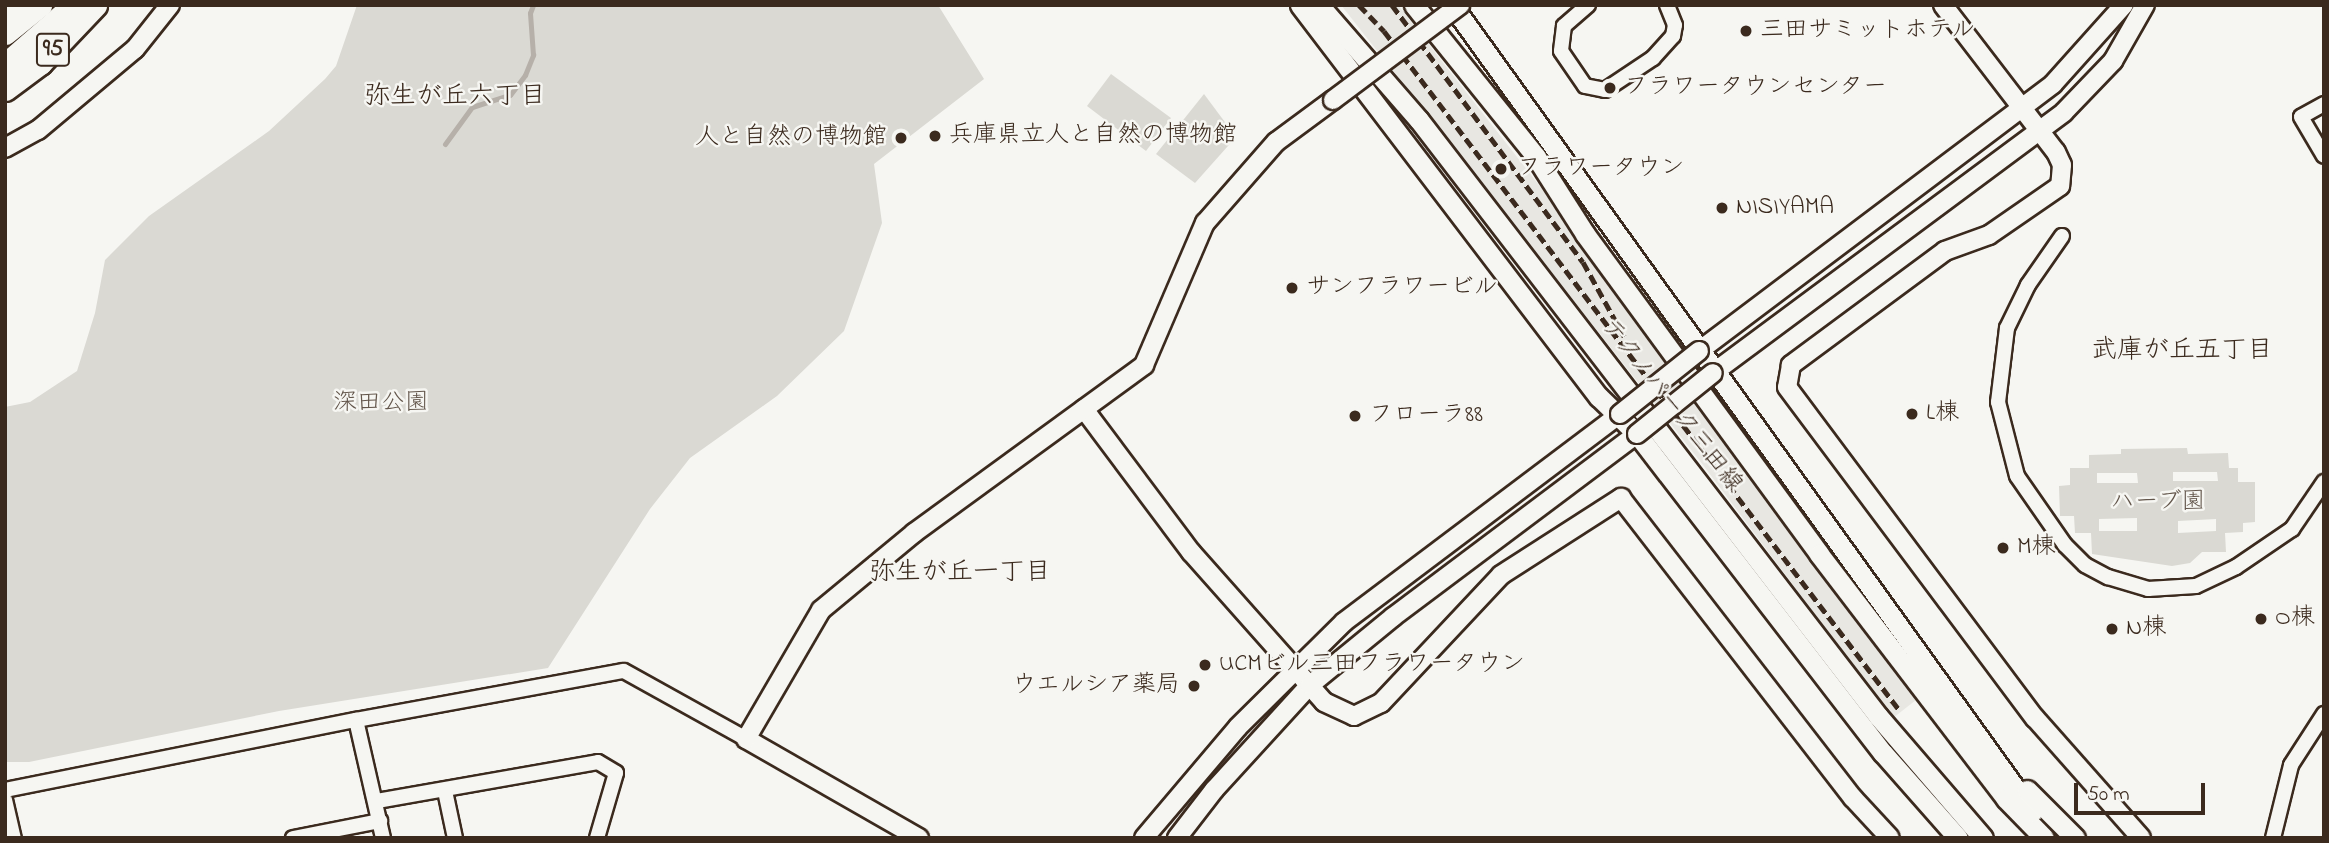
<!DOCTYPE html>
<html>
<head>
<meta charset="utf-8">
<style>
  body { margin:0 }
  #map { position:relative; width:2329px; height:843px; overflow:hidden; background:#f6f6f2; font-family:"Indie Flower","Klee One",sans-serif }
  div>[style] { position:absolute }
  .built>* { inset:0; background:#e8e7e2 }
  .green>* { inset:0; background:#dad9d3 }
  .stream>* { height:5px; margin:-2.5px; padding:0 2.5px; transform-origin:2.5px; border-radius:2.5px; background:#b6b0a9 }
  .roads { filter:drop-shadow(2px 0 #3b2a1e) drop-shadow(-2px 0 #3b2a1e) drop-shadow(0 2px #3b2a1e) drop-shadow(0 -2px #3b2a1e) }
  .minor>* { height:14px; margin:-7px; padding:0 7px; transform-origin:7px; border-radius:7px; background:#f6f6f2 }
  .tertiary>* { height:18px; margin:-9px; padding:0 9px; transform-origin:9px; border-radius:9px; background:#f6f6f2 }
  .secondary>* { height:19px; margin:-9.5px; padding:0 9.5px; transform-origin:9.5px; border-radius:9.5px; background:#f6f6f2 }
  .primary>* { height:23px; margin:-11.5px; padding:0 11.5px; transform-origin:11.5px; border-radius:11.5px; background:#f6f6f2 }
  .rail>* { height:5px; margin-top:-2.5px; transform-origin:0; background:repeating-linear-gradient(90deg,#3b2a1e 0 10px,transparent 0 15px) }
  .bridges { filter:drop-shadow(2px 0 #3b2a1e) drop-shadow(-2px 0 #3b2a1e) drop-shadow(0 2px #3b2a1e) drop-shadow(0 -2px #3b2a1e) }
  .tertiary-bridge>* { height:18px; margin:-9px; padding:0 9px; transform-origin:9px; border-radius:9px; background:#f6f6f2 }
  .dots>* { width:19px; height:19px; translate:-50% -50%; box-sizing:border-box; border:4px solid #f6f6f2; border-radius:50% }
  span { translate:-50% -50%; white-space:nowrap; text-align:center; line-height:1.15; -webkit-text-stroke:5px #f6f6f2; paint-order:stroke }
  .shield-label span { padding:2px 5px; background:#f6f6f2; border:2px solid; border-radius:5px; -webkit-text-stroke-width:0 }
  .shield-label { font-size:23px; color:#3b2a1e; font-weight:700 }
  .poi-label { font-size:24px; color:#3b2a1e }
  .left { translate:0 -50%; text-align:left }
  .right { translate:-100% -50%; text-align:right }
  .park-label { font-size:24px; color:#63564b }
  .street-label { font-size:24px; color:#3b2a1e }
  .neighbourhood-label { font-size:26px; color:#3b2a1e }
  .frame { position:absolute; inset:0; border:7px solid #3b2a1e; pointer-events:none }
  .scale { position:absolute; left:2074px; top:783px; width:131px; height:32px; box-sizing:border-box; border:4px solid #3b2a1e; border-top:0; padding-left:9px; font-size:21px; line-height:24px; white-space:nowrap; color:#3b2a1e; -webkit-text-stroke:5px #f6f6f2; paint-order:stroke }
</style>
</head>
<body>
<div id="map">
  <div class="built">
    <i style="clip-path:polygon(1341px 5px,1398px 5px,1546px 194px,1697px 408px,1916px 700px,1893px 718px,1703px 465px)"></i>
  </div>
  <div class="green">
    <i style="clip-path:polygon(357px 5px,938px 5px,984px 79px,874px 164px,882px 223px,844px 331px,777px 396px,690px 458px,650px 509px,548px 668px,279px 711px,29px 762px,5px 762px,5px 407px,30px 402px,77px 371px,95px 313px,105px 260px,149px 216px,269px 131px,325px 79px,336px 66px)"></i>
    <i style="clip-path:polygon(1111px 74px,1171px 118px,1146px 151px,1087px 106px)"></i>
    <i style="clip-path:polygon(1204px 94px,1236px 137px,1195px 183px,1156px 154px)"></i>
    <i style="clip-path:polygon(evenodd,2187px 448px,2188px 454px,2228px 453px,2229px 468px,2238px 468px,2238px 482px,2255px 482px,2255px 522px,2243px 523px,2243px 532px,2225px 533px,2226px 552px,2202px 552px,2190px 563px,2172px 566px,2092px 554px,2091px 533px,2075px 533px,2074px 516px,2060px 516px,2059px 486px,2070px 485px,2070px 468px,2089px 468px,2089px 455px,2121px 454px,2121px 449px,2187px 448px,2173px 472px,2217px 472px,2218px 481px,2173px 481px,2173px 472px,2187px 448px,2097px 473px,2137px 473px,2138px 483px,2097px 483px,2097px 473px,2187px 448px,2137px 518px,2137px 531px,2099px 531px,2099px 519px,2137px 518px,2187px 448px,2216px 519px,2216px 531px,2178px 533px,2178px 521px,2216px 519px)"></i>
  </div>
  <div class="stream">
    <i style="left:445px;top:144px;width:46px;rotate:-53.9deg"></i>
    <i style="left:472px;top:107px;width:40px;rotate:-18deg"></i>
    <i style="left:510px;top:95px;width:25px;rotate:-53deg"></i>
    <i style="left:525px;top:75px;width:22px;rotate:-68deg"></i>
    <i style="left:533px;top:55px;width:42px;rotate:-94.1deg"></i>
    <i style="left:530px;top:13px;width:9px;rotate:-69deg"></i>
  </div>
  <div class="roads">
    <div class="minor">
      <i style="left:1588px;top:5px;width:32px;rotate:139deg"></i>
      <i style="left:1564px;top:26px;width:25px;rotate:97deg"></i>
      <i style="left:1561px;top:51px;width:42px;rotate:55.6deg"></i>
      <i style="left:1585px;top:86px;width:20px;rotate:11deg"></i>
      <i style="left:1605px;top:90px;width:58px;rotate:-33.7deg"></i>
      <i style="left:1653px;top:58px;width:30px;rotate:-48deg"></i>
      <i style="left:1673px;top:36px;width:11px;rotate:-80deg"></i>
      <i style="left:1675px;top:25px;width:22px;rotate:-112deg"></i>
      <i style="left:2324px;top:104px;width:26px;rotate:151deg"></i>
      <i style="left:2301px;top:117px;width:45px;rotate:59.5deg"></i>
      <i style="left:2062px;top:236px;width:60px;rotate:124.8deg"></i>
      <i style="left:2028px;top:285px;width:48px;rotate:116deg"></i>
      <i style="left:2007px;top:328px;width:75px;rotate:96.9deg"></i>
      <i style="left:1998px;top:402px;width:76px;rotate:75.6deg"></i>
      <i style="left:2017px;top:476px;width:84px;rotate:55.2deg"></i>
      <i style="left:2065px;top:545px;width:28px;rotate:45deg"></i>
      <i style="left:2085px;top:565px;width:26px;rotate:28deg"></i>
      <i style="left:2108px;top:577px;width:42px;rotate:16.7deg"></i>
      <i style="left:2148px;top:589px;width:48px;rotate:-3.6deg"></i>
      <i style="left:2196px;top:586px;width:44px;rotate:-25.4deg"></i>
      <i style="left:2236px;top:567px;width:68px;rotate:-34.2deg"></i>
      <i style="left:2292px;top:529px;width:57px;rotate:-55.8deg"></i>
      <i style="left:5px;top:790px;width:358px;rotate:-11.3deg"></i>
      <i style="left:445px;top:791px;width:48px;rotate:78deg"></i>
      <i style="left:5px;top:800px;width:39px;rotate:77deg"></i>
      <i style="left:377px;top:801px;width:224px;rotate:-10deg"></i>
      <i style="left:598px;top:762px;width:21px;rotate:31deg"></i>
      <i style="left:616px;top:773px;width:68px;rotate:106.3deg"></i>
      <i style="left:293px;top:838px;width:89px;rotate:-11.1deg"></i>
      <i style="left:383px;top:838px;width:121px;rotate:-102.9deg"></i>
      <i style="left:356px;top:720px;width:272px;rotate:-10.4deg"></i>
      <i style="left:624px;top:671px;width:140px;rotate:29.1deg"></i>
      <i style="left:2273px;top:838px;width:75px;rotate:-76.1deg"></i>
      <i style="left:2291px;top:765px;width:61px;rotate:-57.1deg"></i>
    </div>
    <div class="tertiary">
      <i style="left:1943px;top:5px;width:185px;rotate:52.5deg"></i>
      <i style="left:2056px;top:152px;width:14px;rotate:65deg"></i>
      <i style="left:2062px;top:165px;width:21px;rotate:95deg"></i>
      <i style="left:2060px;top:186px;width:86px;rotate:145.4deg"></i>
      <i style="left:1989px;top:235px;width:47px;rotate:160deg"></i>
      <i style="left:1945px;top:251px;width:192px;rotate:143.5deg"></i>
      <i style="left:1791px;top:365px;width:22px;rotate:100deg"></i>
      <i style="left:1787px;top:387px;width:414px;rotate:53.2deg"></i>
      <i style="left:2035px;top:718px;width:160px;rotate:48.5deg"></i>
      <i style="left:5px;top:148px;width:38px;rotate:-29deg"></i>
      <i style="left:38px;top:130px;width:126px;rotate:-39.9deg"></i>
      <i style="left:135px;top:49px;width:56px;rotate:-51.5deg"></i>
      <i style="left:1699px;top:351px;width:443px;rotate:-37deg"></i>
      <i style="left:2053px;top:84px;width:106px;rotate:-48.1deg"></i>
      <i style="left:1713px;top:373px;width:437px;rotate:-36.6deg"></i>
      <i style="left:2064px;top:112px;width:71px;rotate:-46.1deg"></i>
      <i style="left:2113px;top:61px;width:64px;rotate:-60.3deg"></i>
      <i style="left:1084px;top:409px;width:179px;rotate:53.2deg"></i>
      <i style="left:1191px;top:552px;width:200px;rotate:48.4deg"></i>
      <i style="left:1324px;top:702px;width:33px;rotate:25deg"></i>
      <i style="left:1354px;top:716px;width:30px;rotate:-26deg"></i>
      <i style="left:1381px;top:703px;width:175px;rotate:-46.8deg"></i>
      <i style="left:1501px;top:575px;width:143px;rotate:-32.7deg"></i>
      <i style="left:1621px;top:498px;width:379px;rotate:52.3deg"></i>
      <i style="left:1853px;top:798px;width:54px;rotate:47.2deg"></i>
      <i style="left:919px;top:838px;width:199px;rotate:-150.2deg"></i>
      <i style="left:746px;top:739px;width:149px;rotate:-59.8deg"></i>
      <i style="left:821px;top:610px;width:121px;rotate:-39.6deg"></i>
      <i style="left:914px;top:533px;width:285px;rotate:-36.1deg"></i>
      <i style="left:1144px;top:365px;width:155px;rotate:-66.8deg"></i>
      <i style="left:1205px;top:223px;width:108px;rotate:-48.8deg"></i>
      <i style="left:1276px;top:142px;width:71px;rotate:-36.4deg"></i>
      <i style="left:1144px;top:838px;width:145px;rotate:-49.7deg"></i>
      <i style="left:1238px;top:727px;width:149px;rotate:-44.7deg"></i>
      <i style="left:1344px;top:622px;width:346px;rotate:-37deg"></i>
      <i style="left:1177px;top:838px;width:61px;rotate:-52.4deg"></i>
      <i style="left:1214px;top:790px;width:142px;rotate:-47.6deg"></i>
      <i style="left:1310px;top:685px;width:107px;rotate:-39.3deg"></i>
      <i style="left:1393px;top:617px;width:305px;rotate:-36.9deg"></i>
    </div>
    <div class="secondary">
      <i style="left:1300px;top:5px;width:493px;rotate:52.7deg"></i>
      <i style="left:1599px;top:397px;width:53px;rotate:44.2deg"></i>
      <i style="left:1637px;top:434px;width:403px;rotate:52.4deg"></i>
      <i style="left:1883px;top:753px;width:113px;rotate:48.6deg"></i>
      <i style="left:1319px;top:5px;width:152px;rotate:49deg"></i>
      <i style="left:1419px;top:120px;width:752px;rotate:52.4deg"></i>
      <i style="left:1878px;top:716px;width:161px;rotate:49.3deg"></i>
      <i style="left:1414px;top:5px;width:195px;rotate:51.2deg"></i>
      <i style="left:1536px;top:157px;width:91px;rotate:57.5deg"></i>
      <i style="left:1585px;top:234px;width:396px;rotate:53.8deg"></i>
      <i style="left:1819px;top:554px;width:308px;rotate:52.6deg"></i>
      <i style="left:2006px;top:799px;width:54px;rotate:45.7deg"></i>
      <i style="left:1452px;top:5px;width:994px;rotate:54.29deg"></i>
      <i style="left:2027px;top:790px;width:68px;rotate:45deg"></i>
    </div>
    <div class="primary">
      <i style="left:5px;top:10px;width:8px;rotate:-40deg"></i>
      <i style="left:5px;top:33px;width:45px;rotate:-38.7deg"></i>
      <i style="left:5px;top:65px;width:91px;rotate:-41deg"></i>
      <i style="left:5px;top:89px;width:44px;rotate:-36.6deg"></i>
      <i style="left:40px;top:63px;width:80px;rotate:-46.5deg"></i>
    </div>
  </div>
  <div class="rail">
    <i style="left:1359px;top:5px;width:36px;rotate:46deg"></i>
    <i style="left:1384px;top:31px;width:854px;rotate:52.81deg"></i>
    <i style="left:1392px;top:5px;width:320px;rotate:53.4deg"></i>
    <i style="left:1583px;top:262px;width:89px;rotate:61.1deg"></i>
  </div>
  <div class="bridges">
    <div class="tertiary-bridge">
      <i style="left:1333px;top:100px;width:159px;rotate:-36.8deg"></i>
      <i style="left:1620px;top:414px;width:101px;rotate:-38.6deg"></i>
      <i style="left:1637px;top:434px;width:97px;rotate:-38.8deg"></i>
    </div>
  </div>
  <div class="dots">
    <i style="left:1746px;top:31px;background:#3b2a1e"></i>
    <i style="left:1610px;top:88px;background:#3b2a1e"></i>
    <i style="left:935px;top:136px;background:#3b2a1e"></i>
    <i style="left:901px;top:138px;background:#3b2a1e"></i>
    <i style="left:1501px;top:169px;background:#3b2a1e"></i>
    <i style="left:1722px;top:208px;background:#3b2a1e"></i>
    <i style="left:1292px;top:288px;background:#3b2a1e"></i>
    <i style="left:1912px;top:414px;background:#3b2a1e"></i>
    <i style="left:1355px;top:416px;background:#3b2a1e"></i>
    <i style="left:2003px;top:548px;background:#3b2a1e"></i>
    <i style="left:2261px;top:619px;background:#3b2a1e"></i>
    <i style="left:2112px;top:629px;background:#3b2a1e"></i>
    <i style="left:1205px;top:665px;background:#3b2a1e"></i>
    <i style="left:1194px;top:686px;background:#3b2a1e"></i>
  </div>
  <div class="shield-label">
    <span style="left:53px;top:50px">95</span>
  </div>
  <div class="poi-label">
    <span class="left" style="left:1760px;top:31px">三田サミットホテル</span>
    <span class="left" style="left:1624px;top:88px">フラワータウンセンター</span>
    <span class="left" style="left:949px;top:136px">兵庫県立人と自然の博物館</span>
    <span class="right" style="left:887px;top:138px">人と自然の博物館</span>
    <span class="left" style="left:1517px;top:169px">フラワータウン</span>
    <span class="left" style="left:1736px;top:208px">NISIYAMA</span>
    <span class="left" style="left:1306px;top:288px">サンフラワービル</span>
    <span class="left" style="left:1926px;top:414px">L棟</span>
    <span class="left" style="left:1369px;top:416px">フローラ88</span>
    <span class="left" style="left:2017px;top:548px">M棟</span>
    <span class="left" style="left:2275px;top:619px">O棟</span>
    <span class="left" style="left:2126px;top:629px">N棟</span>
    <span class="left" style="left:1219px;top:665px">UCMビル三田フラワータウン</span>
    <span class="right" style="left:1180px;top:686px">ウエルシア薬局</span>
  </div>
  <div class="park-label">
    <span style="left:381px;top:404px">深田公園</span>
    <span style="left:2158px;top:503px">ハーブ園</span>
  </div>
  <div class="street-label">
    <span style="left:1671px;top:406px;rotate:52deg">テクノパーク三田線</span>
  </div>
  <div class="neighbourhood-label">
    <span style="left:455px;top:98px">弥生が丘六丁目</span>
    <span style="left:2182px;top:352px">武庫が丘五丁目</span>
    <span style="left:960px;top:574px">弥生が丘一丁目</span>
  </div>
  <div class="frame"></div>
  <div class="scale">50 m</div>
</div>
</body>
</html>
